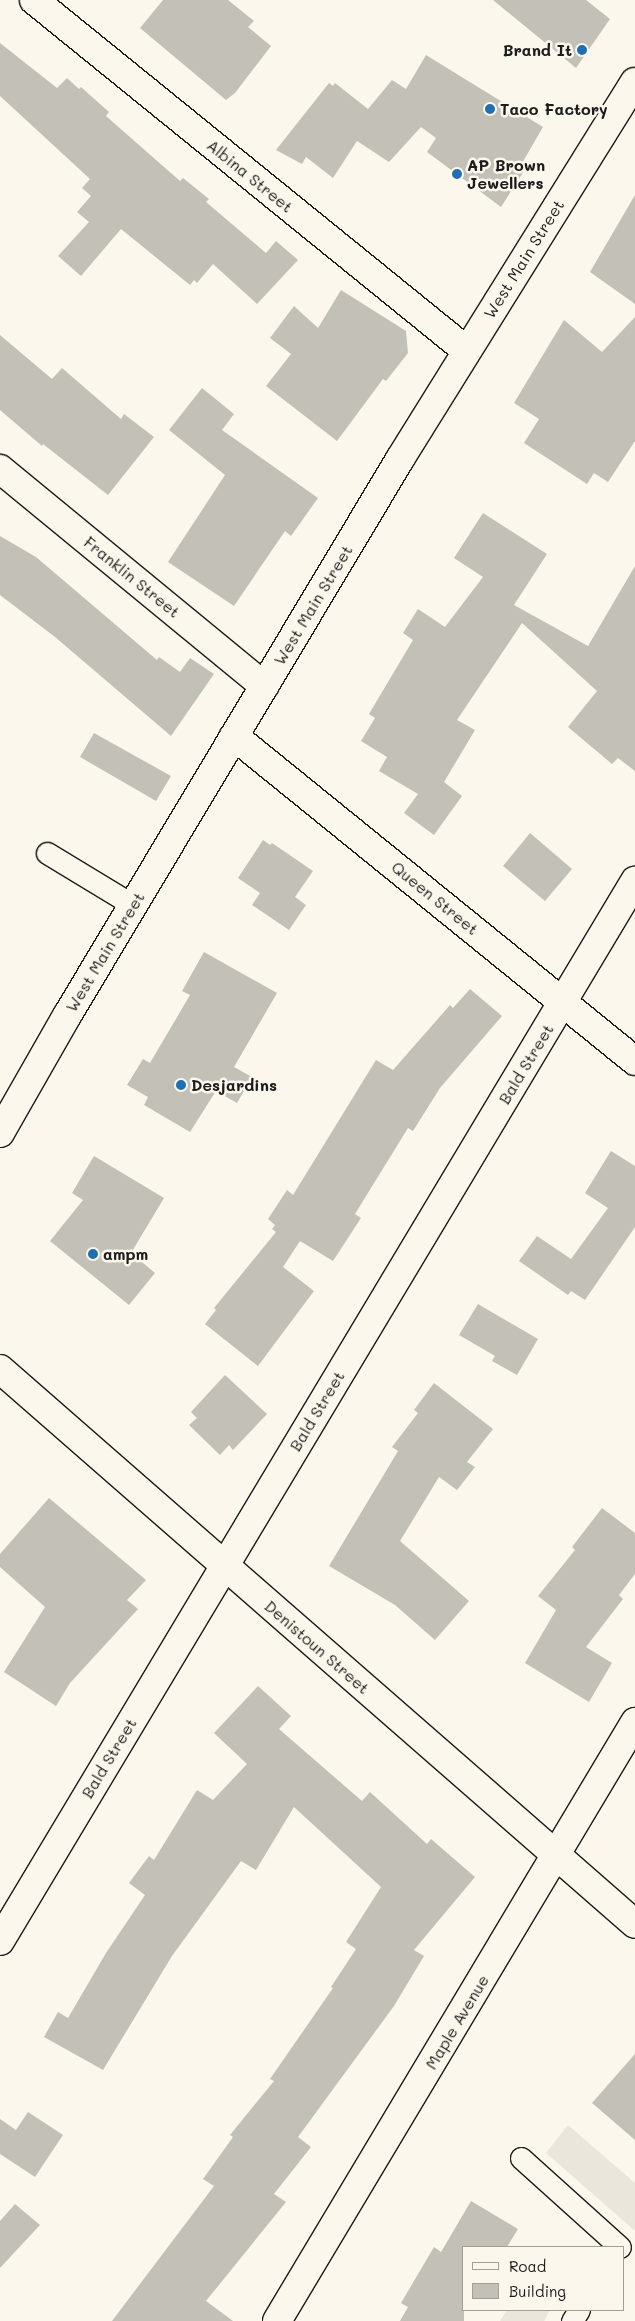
<!DOCTYPE html>
<html>
<head>
<meta charset="utf-8">
<style>
  body { margin:0 }
  #map { position:relative; width:635px; height:2321px; overflow:hidden; background:#fbf7ec; font-family:Mali,sans-serif }
  div>[style] { position:absolute }
  .built>* { inset:0; background:#eae6dc }
  .building>* { inset:0; background:#c3c0b8 }
  .roads { filter:drop-shadow(1px 0 #1c1c1c) drop-shadow(-1px 0 #1c1c1c) drop-shadow(0 1px #1c1c1c) drop-shadow(0 -1px #1c1c1c) }
  .lane>* { height:21px; margin:-10.5px; padding:0 10.5px; transform-origin:10.5px; border-radius:10.5px; background:#fbf7ec }
  .street>* { height:28px; margin:-14px; padding:0 14px; transform-origin:14px; border-radius:14px; background:#fbf7ec }
  .secondary>* { height:28px; margin:-14px; padding:0 14px; transform-origin:14px; border-radius:14px; background:#fbf7ec }
  .dots>* { width:14px; height:14px; translate:-50% -50%; box-sizing:border-box; border:2px solid #fbf7ec; border-radius:50% }
  span { translate:-50% -50%; white-space:nowrap; text-align:center; line-height:1.15; -webkit-text-stroke:5px #fbf7ec; paint-order:stroke }
  .poi-label { font-size:16px; color:#1c1c1c; font-weight:700 }
  .right { translate:-100% -50%; text-align:right }
  .left { translate:0 -50%; text-align:left }
  .street-label { font-size:16px; color:#1c1c1c }
  .legend { position:absolute; left:462px; top:2246px; width:162px; height:65px; box-sizing:border-box; background:#fbf7ec; border:1px solid #a29f99; margin:0; padding:6px 9px; list-style:none; font-size:15px; color:#1c1c1c }
  .legend li { display:flex; align-items:center; gap:10px; height:25px }
  .legend b { width:25px; border:1px solid #a29f99 }
</style>
</head>
<body>
<div id="map">
  <div class="built">
    <i style="clip-path:polygon(568px 2125px,635px 2183px,635px 2231px,546px 2153px)"></i>
    <i style="clip-path:polygon(507px 2310px,550px 2310px,544px 2321px,500px 2321px)"></i>
  </div>
  <div class="building">
    <i style="clip-path:polygon(163px 0,228px 0,254px 21px,248px 27px,271px 46px,235px 93px,226px 100px,140px 28px)"></i>
    <i style="clip-path:polygon(493px 0,586px 0,610px 19px,576px 68px)"></i>
    <i style="clip-path:polygon(0 43px,57px 88px,67px 78px,79px 89px,81px 87px,109px 112px,106px 116px,180px 181px,183px 178px,209px 199px,206px 202px,266px 253px,276px 241px,298px 260px,257px 304px,213px 264px,197px 283px,194px 280px,190px 285px,121px 229px,81px 276px,58px 256px,89px 222px,77px 212px,91px 196px,82px 188px,90px 179px,0 96px)"></i>
    <i style="clip-path:polygon(426px 55px,543px 127px,521px 165px,526px 168px,501px 207px,427px 152px,436px 138px,421px 127px,389px 162px,357px 141px,333px 178px,306px 157px,302px 164px,276px 150px,329px 83px,333px 86px,335px 83px,368px 109px,392px 80px,406px 89px)"></i>
    <i style="clip-path:polygon(635px 195px,635px 304px,590px 272px)"></i>
    <i style="clip-path:polygon(341px 290px,406px 331px,408px 353px,386px 381px,383px 379px,337px 441px,266px 386px,291px 354px,270px 338px,294px 306px,318px 328px)"></i>
    <i style="clip-path:polygon(635px 317px,635px 441px,608px 482px,594px 473px,587px 484px,524px 443px,539px 419px,514px 403px,564px 320px,602px 352px)"></i>
    <i style="clip-path:polygon(0 335px,52px 379px,62px 368px,121px 419px,124px 414px,154px 437px,108px 495px,43px 444px,42px 446px,0 410px)"></i>
    <i style="clip-path:polygon(202px 388px,234px 414px,222px 430px,318px 498px,291px 536px,285px 531px,234px 606px,168px 562px,225px 475px,169px 430px)"></i>
    <i style="clip-path:polygon(483px 513px,547px 554px,514px 605px,588px 646px,635px 566px,635px 771px,618px 758px,612px 764px,568px 727px,597px 691px,522px 623px,457px 720px,475px 730px,444px 782px,462px 796px,434px 835px,404px 813px,418px 794px,379px 771px,387px 757px,361px 741px,375px 718px,369px 714px,413px 640px,403px 633px,418px 609px,445px 627px,483px 577px,454px 558px)"></i>
    <i style="clip-path:polygon(0 536px,36px 557px,157px 660px,159px 657px,180px 672px,190px 658px,214px 674px,171px 736px,55px 637px,0 595px)"></i>
    <i style="clip-path:polygon(94px 733px,171px 776px,156px 801px,80px 757px)"></i>
    <i style="clip-path:polygon(530px 833px,572px 869px,545px 901px,503px 866px)"></i>
    <i style="clip-path:polygon(263px 840px,270px 845px,272px 843px,313px 871px,295px 897px,306px 905px,289px 930px,252px 905px,260px 893px,238px 878px)"></i>
    <i style="clip-path:polygon(204px 952px,277px 993px,234px 1067px,252px 1077px,237px 1103px,216px 1091px,190px 1132px,144px 1105px,148px 1097px,127px 1085px,143px 1059px,150px 1063px,190px 995px,182px 991px)"></i>
    <i style="clip-path:polygon(470px 989px,502px 1016px,440px 1088px,413px 1131px,408px 1128px,355px 1214px,361px 1218px,333px 1261px,300px 1241px,283px 1267px,314px 1291px,258px 1366px,205px 1324px,216px 1310px,214px 1308px,276px 1232px,272px 1229px,275px 1225px,268px 1219px,287px 1190px,293px 1195px,376px 1060px,393px 1070px,450px 1005px,453px 1008px)"></i>
    <i style="clip-path:polygon(611px 1151px,635px 1166px,635px 1227px,585px 1300px,571px 1291px,568px 1295px,519px 1261px,537px 1236px,571px 1259px,608px 1208px,585px 1193px)"></i>
    <i style="clip-path:polygon(94px 1156px,164px 1198px,131px 1253px,155px 1273px,129px 1305px,50px 1241px,83px 1200px,72px 1193px)"></i>
    <i style="clip-path:polygon(478px 1304px,538px 1339px,517px 1375px,492px 1361px,495px 1356px,459px 1335px)"></i>
    <i style="clip-path:polygon(225px 1375px,267px 1414px,233px 1450px,229px 1445px,220px 1455px,189px 1425px,197px 1418px,191px 1412px)"></i>
    <i style="clip-path:polygon(434px 1383px,493px 1429px,467px 1462px,475px 1467px,457px 1490px,439px 1477px,400px 1541px,469px 1601px,435px 1640px,395px 1605px,329px 1566px,398px 1451px,392px 1447px,418px 1413px,414px 1410px)"></i>
    <i style="clip-path:polygon(49px 1498px,146px 1580px,127px 1600px,138px 1609px,70px 1683px,56px 1706px,4px 1672px,45px 1607px,0 1567px,0 1554px)"></i>
    <i style="clip-path:polygon(602px 1508px,635px 1533px,635px 1574px,619px 1595px,623px 1599px,586px 1647px,612px 1663px,589px 1702px,525px 1663px,556px 1610px,538px 1596px,575px 1550px,572px 1547px)"></i>
    <i style="clip-path:polygon(258px 1686px,291px 1716px,279px 1729px,362px 1801px,370px 1792px,427px 1844px,431px 1839px,475px 1877px,414px 1950px,424px 1956px,394px 2006px,298px 2137px,311px 2147px,274px 2194px,286px 2202px,206px 2301px,233px 2321px,112px 2321px,214px 2186px,203px 2179px,233px 2137px,230px 2135px,274px 2081px,270px 2079px,333px 1988px,331px 1987px,356px 1949px,346px 1942px,381px 1887px,294px 1807px,256px 1870px,241px 1861px,172px 1956px,103px 2070px,44px 2037px,58px 2012px,68px 2018px,106px 1953px,145px 1895px,129px 1883px,149px 1856px,154px 1860px,197px 1790px,213px 1800px,247px 1764px,214px 1733px)"></i>
    <i style="clip-path:polygon(635px 2054px,635px 2140px,592px 2103px)"></i>
    <i style="clip-path:polygon(28px 2112px,63px 2135px,35px 2177px,0 2154px,0 2119px,16px 2130px)"></i>
    <i style="clip-path:polygon(471px 2201px,518px 2229px,507px 2247px,464px 2247px,464px 2321px,400px 2321px,408px 2307px,401px 2303px,434px 2247px,441px 2252px)"></i>
    <i style="clip-path:polygon(15px 2204px,40px 2225px,0 2268px,0 2221px)"></i>
  </div>
  <div class="roads">
    <div class="lane">
      <i style="left:47px;top:853px;width:100px;rotate:31.2deg"></i>
      <i style="left:521px;top:2158px;width:133px;rotate:42deg"></i>
      <i style="left:572px;top:2321px;width:13px;rotate:-58deg"></i>
    </div>
    <div class="street">
      <i style="left:34px;top:0;width:557px;rotate:39.03deg"></i>
      <i style="left:0;top:469px;width:342px;rotate:39.4deg"></i>
      <i style="left:234px;top:736px;width:516px;rotate:39.02deg"></i>
      <i style="left:0;top:1369px;width:843px;rotate:41.15deg"></i>
      <i style="left:0;top:1941px;width:1236px;rotate:-59.08deg"></i>
      <i style="left:277px;top:2321px;width:698px;rotate:-59.13deg"></i>
    </div>
    <div class="secondary">
      <i style="left:0;top:1133px;width:137px;rotate:-60.3deg"></i>
      <i style="left:68px;top:1014px;width:647px;rotate:-59.11deg"></i>
      <i style="left:400px;top:459px;width:444px;rotate:-58.1deg"></i>
    </div>
  </div>
  <div class="dots">
    <i style="left:582px;top:50px;background:#1f6fb2"></i>
    <i style="left:490px;top:109px;background:#1f6fb2"></i>
    <i style="left:457px;top:174px;background:#1f6fb2"></i>
    <i style="left:181px;top:1085px;background:#1f6fb2"></i>
    <i style="left:93px;top:1254px;background:#1f6fb2"></i>
  </div>
  <div class="poi-label">
    <span class="right" style="left:572px;top:50px">Brand It</span>
    <span class="left" style="left:500px;top:109px">Taco Factory</span>
    <span class="left" style="left:467px;top:174px">AP Brown<br>Jewellers</span>
    <span class="left" style="left:191px;top:1085px">Desjardins</span>
    <span class="left" style="left:103px;top:1254px">ampm</span>
  </div>
  <div class="street-label">
    <span style="left:250px;top:176px;rotate:39deg">Albina Street</span>
    <span style="left:524px;top:259px;rotate:-58deg">West Main Street</span>
    <span style="left:132px;top:577px;rotate:39deg">Franklin Street</span>
    <span style="left:313px;top:605px;rotate:-59deg">West Main Street</span>
    <span style="left:435px;top:898px;rotate:39deg">Queen Street</span>
    <span style="left:105px;top:952px;rotate:-59deg">West Main Street</span>
    <span style="left:526px;top:1064px;rotate:-59deg">Bald Street</span>
    <span style="left:317px;top:1411px;rotate:-59deg">Bald Street</span>
    <span style="left:317px;top:1647px;rotate:41deg">Denistoun Street</span>
    <span style="left:109px;top:1758px;rotate:-59deg">Bald Street</span>
    <span style="left:457px;top:2022px;rotate:-59deg">Maple Avenue</span>
  </div>
  <ul class="legend">
  <li><b style="height:6px;background:#fbf7ec"></b>Road</li>
  <li><b style="height:14px;background:#c3c0b8"></b>Building</li>
  </ul>
</div>
</body>
</html>
